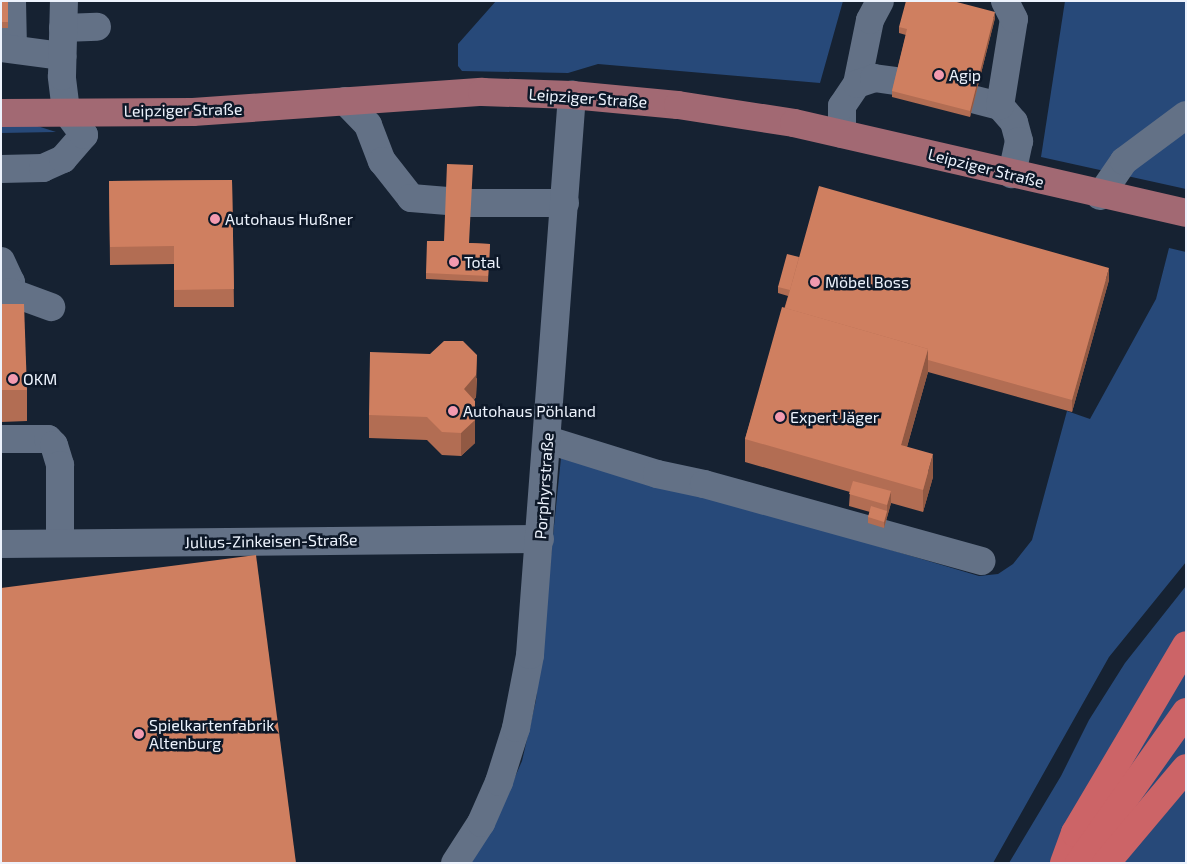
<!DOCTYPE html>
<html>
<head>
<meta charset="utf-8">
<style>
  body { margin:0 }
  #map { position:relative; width:1187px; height:864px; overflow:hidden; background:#162232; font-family:"Exo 2",sans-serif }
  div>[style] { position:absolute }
  .green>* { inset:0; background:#274979 }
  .minor>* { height:28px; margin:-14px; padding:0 14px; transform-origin:14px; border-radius:14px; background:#637186 }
  .major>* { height:28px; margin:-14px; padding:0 14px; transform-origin:14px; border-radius:14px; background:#a26973 }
  .highway>* { height:28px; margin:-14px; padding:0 14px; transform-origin:14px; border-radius:14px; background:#cc6467 }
  .wall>* { inset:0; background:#b26d53 }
  .shaded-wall>* { inset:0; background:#915943 }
  .building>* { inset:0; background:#cf7f60 }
  .dots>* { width:14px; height:14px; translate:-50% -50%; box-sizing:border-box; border:2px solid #0d1828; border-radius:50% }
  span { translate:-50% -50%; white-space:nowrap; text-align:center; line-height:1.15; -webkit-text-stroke:5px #0d1828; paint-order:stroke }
  .poi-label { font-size:16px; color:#edf3fd }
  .left { translate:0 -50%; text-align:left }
  .street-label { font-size:16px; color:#edf3fd }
  .frame { position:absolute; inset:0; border:2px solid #edf3fd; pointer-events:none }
</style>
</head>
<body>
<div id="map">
  <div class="green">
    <i style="clip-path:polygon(496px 1px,843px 1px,820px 83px,598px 64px,568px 73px,462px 71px,458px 66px,458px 44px)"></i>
    <i style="clip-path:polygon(1065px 1px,1186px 1px,1186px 189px,1041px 157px)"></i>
    <i style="clip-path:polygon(31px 124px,56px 132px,1px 133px,1px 125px)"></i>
    <i style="clip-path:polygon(1169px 248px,1186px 252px,1186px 562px,1109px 657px,993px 863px,471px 863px,492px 829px,522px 761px,536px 700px,561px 458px,570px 455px,979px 576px,998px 574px,1013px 564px,1032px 540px,1067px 411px,1090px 419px,1156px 299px)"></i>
    <i style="clip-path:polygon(1186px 586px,1186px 863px,1009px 863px,1061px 776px,1089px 720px,1125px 663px)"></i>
  </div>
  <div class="minor">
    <i style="left:12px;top:1px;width:47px;rotate:88.8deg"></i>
    <i style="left:63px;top:28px;width:34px;rotate:-2deg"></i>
    <i style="left:1px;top:48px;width:62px;rotate:7.5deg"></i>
    <i style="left:857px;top:84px;width:65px;rotate:-78.5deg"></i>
    <i style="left:870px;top:20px;width:21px;rotate:-62deg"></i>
    <i style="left:976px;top:100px;width:25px;rotate:14deg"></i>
    <i style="left:1000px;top:106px;width:21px;rotate:49deg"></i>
    <i style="left:1014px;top:122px;width:20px;rotate:75deg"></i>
    <i style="left:1019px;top:141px;width:34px;rotate:102deg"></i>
    <i style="left:345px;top:101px;width:33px;rotate:46deg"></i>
    <i style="left:368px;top:125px;width:39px;rotate:69deg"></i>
    <i style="left:382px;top:161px;width:47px;rotate:51.9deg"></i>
    <i style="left:411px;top:198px;width:61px;rotate:4.7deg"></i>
    <i style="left:472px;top:203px;width:93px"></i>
    <i style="left:1000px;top:106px;width:88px;rotate:-80.9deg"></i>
    <i style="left:1014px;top:19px;width:20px;rotate:-117deg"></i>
    <i style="left:842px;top:134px;width:28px;rotate:-90deg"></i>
    <i style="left:842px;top:106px;width:27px;rotate:-56deg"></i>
    <i style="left:857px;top:84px;width:18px;rotate:-19deg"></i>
    <i style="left:874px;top:78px;width:21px;rotate:8deg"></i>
    <i style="left:1px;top:169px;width:42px;rotate:-1.4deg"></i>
    <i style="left:43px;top:168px;width:22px;rotate:-24deg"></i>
    <i style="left:63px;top:159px;width:32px;rotate:-49deg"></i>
    <i style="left:84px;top:135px;width:30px;rotate:-127deg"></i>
    <i style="left:66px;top:111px;width:35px;rotate:-97deg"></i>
    <i style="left:62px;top:76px;width:75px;rotate:-88.5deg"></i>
    <i style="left:1100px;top:196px;width:42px;rotate:-55.6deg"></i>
    <i style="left:1124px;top:161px;width:77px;rotate:-36.6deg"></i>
    <i style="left:1px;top:261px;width:23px;rotate:65deg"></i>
    <i style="left:11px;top:282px;width:24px;rotate:114deg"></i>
    <i style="left:10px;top:292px;width:44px;rotate:20.1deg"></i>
    <i style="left:1px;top:439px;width:47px"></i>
    <i style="left:48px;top:439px;width:8px;rotate:45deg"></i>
    <i style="left:54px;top:445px;width:21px;rotate:73deg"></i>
    <i style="left:60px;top:465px;width:78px;rotate:90deg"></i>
    <i style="left:548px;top:440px;width:114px;rotate:17.3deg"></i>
    <i style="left:657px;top:474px;width:48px;rotate:12deg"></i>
    <i style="left:704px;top:484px;width:288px;rotate:15.5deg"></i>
    <i style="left:1px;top:544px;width:539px;rotate:-0.53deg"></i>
    <i style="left:455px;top:863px;width:48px;rotate:-57deg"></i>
    <i style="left:481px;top:823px;width:45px;rotate:-66.3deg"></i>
    <i style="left:499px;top:782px;width:57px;rotate:-72.5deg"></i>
    <i style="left:516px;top:728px;width:74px;rotate:-79.1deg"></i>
    <i style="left:530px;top:655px;width:562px;rotate:-85.71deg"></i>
  </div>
  <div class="major">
    <i style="left:1px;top:113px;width:192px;rotate:-0.3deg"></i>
    <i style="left:193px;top:112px;width:290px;rotate:-4deg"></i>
    <i style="left:482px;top:92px;width:90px;rotate:1.9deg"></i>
    <i style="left:572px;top:95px;width:106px;rotate:5.4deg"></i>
    <i style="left:678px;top:105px;width:117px;rotate:8.8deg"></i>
    <i style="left:794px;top:123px;width:402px;rotate:12.9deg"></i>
  </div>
  <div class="highway">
    <i style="left:1064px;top:863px;width:32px;rotate:-70deg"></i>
    <i style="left:1075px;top:833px;width:218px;rotate:-59.4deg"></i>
    <i style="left:1079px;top:863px;width:185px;rotate:-54.7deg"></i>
    <i style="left:1106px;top:863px;width:124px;rotate:-49.9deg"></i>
  </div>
  <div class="wall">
    <i style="clip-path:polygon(1px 1px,8px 1px,8px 28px,1px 28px)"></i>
    <i style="clip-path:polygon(995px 18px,970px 117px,892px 97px,892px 91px,906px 35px,899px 33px,899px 27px)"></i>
    <i style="clip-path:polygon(232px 180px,234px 307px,174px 307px,174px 264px,110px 265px,109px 181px)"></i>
    <i style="clip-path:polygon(470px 243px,490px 244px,488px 282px,426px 279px,426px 273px)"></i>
    <i style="clip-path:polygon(799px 257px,1109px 280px,1072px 412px,928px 372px,907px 447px,933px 477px,923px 512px,891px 503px,884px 528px,868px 523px,868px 517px,870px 512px,849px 506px,850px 492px,745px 462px,745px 439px,788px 296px,778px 293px,778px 287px)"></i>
    <i style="clip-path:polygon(1px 304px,27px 390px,27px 421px,1px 422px)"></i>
    <i style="clip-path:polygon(477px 378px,476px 397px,474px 400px,475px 443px,461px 456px,442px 455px,427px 440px,369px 438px,369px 415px)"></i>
  </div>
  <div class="shaded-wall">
    <i style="clip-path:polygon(995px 12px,995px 18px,970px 117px,970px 111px)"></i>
    <i style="clip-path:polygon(1109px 268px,1109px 280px,1072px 412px,1072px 400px)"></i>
    <i style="clip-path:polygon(928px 349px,928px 372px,901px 468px,901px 445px)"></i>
    <i style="clip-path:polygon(477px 355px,476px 397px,464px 412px,464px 389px)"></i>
    <i style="clip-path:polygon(475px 401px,475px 443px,461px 456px,461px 433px)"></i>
    <i style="clip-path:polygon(933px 454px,933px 477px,923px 512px,923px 490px)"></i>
    <i style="clip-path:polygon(891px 491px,891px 503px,884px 528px,884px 522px,887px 511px,887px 505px)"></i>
  </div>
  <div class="building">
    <i style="clip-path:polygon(1px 1px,8px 1px,8px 22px,1px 22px)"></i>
    <i style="clip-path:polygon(906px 1px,953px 1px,995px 12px,970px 111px,892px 91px,907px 29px,899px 27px)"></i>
    <i style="clip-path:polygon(447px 164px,473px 165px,469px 243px,490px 244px,488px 276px,426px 273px,427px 241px,444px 241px)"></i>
    <i style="clip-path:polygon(232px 180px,234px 289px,174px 290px,174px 246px,110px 247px,109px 181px)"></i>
    <i style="clip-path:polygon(819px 186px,1109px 268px,1072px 400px,928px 360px,928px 349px,785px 308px)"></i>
    <i style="clip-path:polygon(787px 254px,799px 257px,790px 290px,778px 287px)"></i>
    <i style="clip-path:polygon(1px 304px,24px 304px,27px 390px,1px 390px)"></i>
    <i style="clip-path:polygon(782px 307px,928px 349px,901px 445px,933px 454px,923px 490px,745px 439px)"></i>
    <i style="clip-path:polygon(444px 341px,463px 341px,477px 355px,476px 375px,464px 389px,475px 401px,475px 420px,461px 433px,442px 432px,427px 417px,369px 415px,370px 352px,430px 354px)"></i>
    <i style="clip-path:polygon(853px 481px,891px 491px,887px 505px,849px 494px)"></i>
    <i style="clip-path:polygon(871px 506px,887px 511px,884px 522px,868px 517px)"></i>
    <i style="clip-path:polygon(256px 555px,296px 863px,1px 863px,1px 588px)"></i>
  </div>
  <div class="dots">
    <i style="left:939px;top:75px;background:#f29aaf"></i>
    <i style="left:215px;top:219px;background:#f29aaf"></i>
    <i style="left:454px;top:262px;background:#f29aaf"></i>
    <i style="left:815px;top:282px;background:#f29aaf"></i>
    <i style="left:13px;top:379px;background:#f29aaf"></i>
    <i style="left:453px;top:411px;background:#f29aaf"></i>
    <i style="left:780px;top:417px;background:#f29aaf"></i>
    <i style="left:139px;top:734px;background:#f29aaf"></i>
  </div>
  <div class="poi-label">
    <span class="left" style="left:949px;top:75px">Agip</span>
    <span class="left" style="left:225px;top:219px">Autohaus Hußner</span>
    <span class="left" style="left:464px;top:262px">Total</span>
    <span class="left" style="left:825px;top:282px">Möbel Boss</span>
    <span class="left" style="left:23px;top:379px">OKM</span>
    <span class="left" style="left:463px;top:411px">Autohaus Pöhland</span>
    <span class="left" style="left:790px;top:417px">Expert Jäger</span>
    <span class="left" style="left:149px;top:734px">Spielkartenfabrik<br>Altenburg</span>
  </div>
  <div class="street-label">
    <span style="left:588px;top:98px;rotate:4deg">Leipziger Straße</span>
    <span style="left:183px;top:110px;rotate:-1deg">Leipziger Straße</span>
    <span style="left:986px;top:168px;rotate:14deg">Leipziger Straße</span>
    <span style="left:544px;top:486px;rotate:-86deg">Porphyrstraße</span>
    <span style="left:271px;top:541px;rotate:-1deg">Julius-Zinkeisen-Straße</span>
  </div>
  <div class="frame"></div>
</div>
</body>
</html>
